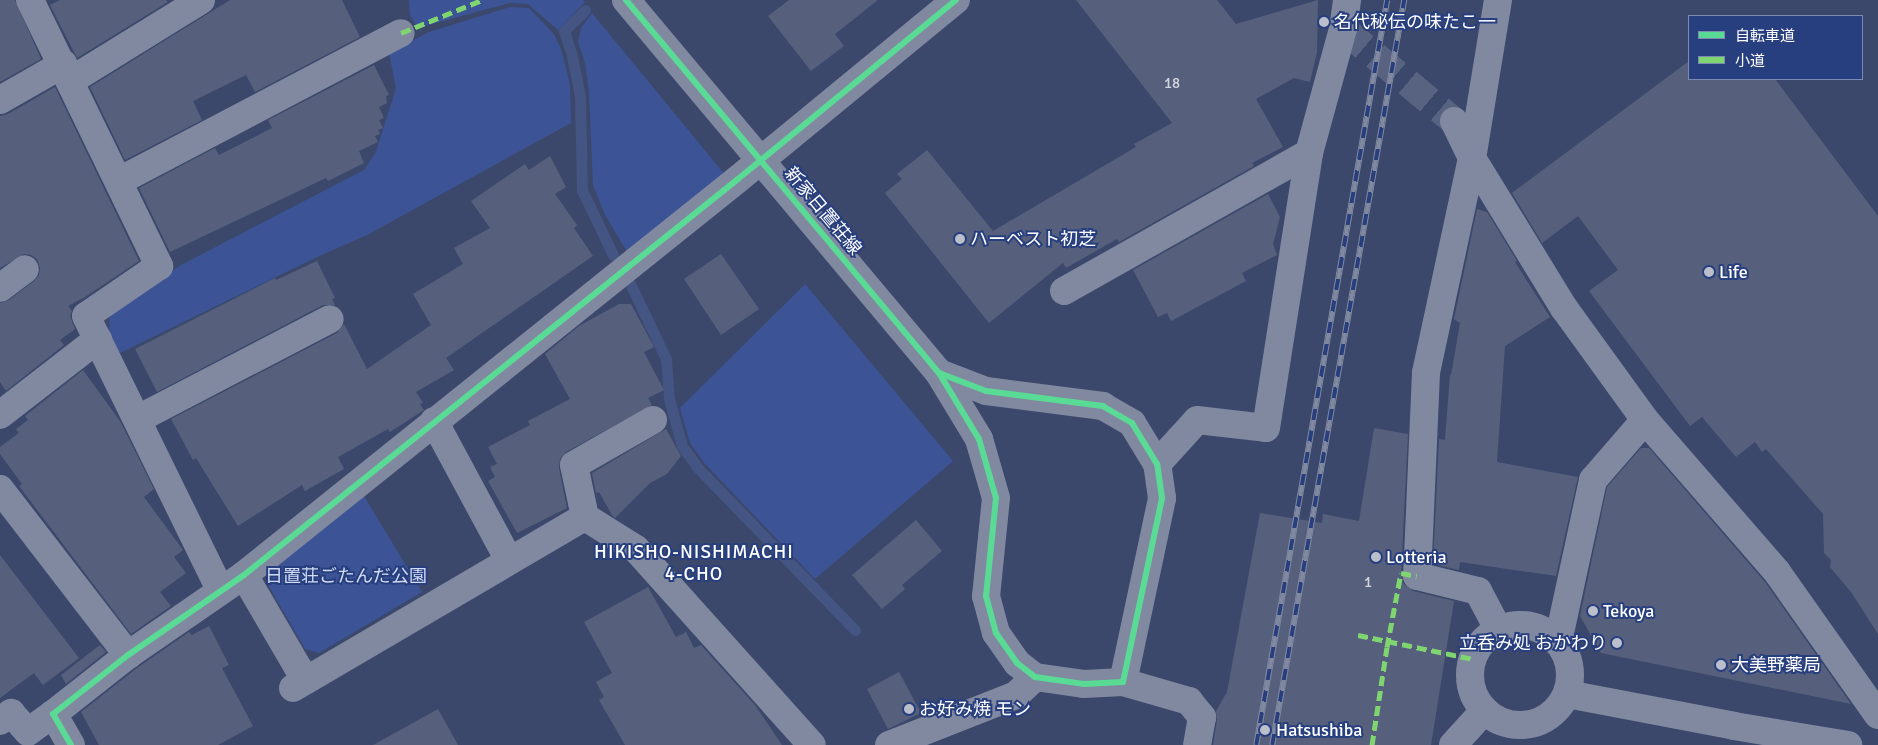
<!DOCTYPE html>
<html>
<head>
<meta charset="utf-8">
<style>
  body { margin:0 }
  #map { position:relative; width:1878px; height:745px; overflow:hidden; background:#3b486b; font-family:Signika,"Noto Sans JP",sans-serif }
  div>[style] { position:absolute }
  .green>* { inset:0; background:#3c5495 }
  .stream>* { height:11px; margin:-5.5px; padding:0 5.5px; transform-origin:5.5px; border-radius:5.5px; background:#445483 }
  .building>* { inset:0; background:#56607d }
  .minor-tunnel>* { height:28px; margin-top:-14px; transform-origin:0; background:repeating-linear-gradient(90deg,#586381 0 28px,transparent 0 42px) }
  .minor>* { height:28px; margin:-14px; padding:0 14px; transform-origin:14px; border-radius:14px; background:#8189a1 }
  .minor>.ring { margin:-14px; padding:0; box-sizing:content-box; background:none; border:28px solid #8189a1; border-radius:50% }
  .rail>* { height:5.5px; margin-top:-2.75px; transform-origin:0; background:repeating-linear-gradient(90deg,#273e7f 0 11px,#8189a1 0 22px); box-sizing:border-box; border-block:1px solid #8189a1 }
  .quiet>* { height:5px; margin-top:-2.5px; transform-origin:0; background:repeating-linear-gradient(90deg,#7fd670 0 10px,transparent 0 15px) }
  .cycleway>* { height:6px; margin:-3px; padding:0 3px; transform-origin:3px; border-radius:3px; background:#5adb95 }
  .dots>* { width:14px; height:14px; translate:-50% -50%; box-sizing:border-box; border:2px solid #273e7f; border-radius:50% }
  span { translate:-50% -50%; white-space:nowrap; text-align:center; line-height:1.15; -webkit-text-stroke:4px #273e7f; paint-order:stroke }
  .number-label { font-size:15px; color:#d5d7de }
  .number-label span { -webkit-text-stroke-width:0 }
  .poi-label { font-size:18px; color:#fff }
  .left { translate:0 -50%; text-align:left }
  .right { translate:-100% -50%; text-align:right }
  .street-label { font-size:18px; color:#fff }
  .park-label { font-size:18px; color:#d1dbf4 }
  .neighbourhood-label { font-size:19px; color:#fff; letter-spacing:1px }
  .legend { position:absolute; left:1688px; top:15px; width:175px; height:65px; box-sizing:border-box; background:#273e7f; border:1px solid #7d8bb2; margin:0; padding:6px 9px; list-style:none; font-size:15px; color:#fff }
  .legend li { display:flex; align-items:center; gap:10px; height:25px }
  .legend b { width:25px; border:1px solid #7d8bb2 }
</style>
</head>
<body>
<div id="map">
  <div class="green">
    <i style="clip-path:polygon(409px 0,583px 0,585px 2px,558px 30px,528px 4px,510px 3px,417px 28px,410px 15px)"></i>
    <i style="clip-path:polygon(510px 7px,529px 8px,554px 34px,561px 49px,570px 84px,571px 123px,367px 235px,317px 257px,120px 353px,109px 333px,110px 313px,181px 265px,364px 170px,376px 152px,396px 88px,389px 53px,429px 32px)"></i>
    <i style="clip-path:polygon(592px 13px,726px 176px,629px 255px,605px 215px,593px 185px,589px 93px,585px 63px,578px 42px,581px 28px)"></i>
    <i style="clip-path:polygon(805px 284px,953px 461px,815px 579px,705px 464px,690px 443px,680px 408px)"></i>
    <i style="clip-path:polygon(364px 496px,422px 592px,319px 653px,305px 649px,267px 583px,272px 567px)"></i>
  </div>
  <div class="stream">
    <i style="left:585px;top:10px;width:30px;rotate:135deg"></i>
    <i style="left:564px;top:31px;width:26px;rotate:72deg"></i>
    <i style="left:572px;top:56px;width:41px;rotate:78.7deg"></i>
    <i style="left:580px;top:96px;width:94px;rotate:88.8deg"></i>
    <i style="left:582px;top:190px;width:72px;rotate:64.5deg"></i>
    <i style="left:628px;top:279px;width:89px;rotate:64.6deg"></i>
    <i style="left:666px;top:359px;width:40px;rotate:85.7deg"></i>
    <i style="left:669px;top:399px;width:49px;rotate:74.5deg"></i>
    <i style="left:682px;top:446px;width:26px;rotate:54deg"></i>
    <i style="left:697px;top:467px;width:227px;rotate:45.9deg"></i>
  </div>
  <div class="building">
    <i style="clip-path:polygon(0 0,15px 0,41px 59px,0 82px)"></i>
    <i style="clip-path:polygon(60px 0,166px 0,168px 2px,77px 58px,50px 5px)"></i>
    <i style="clip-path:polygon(230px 0,342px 0,360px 37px,255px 92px,246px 75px,193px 101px,202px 120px,125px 160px,90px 87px)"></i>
    <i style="clip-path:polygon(789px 0,878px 0,835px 34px,844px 46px,811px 71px,768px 16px)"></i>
    <i style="clip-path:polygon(1076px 0,1217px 0,1236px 24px,1318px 0,1317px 52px,1310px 82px,1294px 78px,1256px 99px,1283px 147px,1252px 163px,1254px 166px,1119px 242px,1117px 239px,1066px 268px,1063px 263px,989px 323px,885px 193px,902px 179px,897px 174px,927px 150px,993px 231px,1136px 147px,1134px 144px,1172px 123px)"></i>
    <i style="clip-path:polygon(1689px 61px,1689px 79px,1775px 79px,1878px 216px,1878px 634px,1851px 592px,1830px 567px,1831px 560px,1824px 553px,1823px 514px,1766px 449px,1762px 452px,1755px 442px,1736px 457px,1702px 417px,1690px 426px,1589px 291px,1618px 270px,1578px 216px,1542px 243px,1512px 193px)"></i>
    <i style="clip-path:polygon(374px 65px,389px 95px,386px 96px,387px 103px,379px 107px,384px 118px,379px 120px,383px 128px,378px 130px,380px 134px,375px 136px,378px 142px,359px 151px,364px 163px,328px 181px,326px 178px,170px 252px,139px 188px,215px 148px,219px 155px,272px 128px,268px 120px)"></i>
    <i style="clip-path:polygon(55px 87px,139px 261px,85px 297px,68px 306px,72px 311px,70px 316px,75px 329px,60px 340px,64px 345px,6px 391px,0 382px,0 303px,9px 300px,34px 281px,39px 275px,40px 268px,37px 259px,31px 255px,24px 254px,0 268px,0 116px,8px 114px)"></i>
    <i style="clip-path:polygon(550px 156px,566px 187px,555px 194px,577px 225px,574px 228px,593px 256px,446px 358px,454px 370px,416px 392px,423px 403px,420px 404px,424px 410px,390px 432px,388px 429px,338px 457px,344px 469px,305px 491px,302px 485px,238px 526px,196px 458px,193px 460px,171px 419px,337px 333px,344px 324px,367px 369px,431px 325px,413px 294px,463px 264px,454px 248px,490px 228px,471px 201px,525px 164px,529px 170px)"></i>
    <i style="clip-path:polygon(1268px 194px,1280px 217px,1273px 244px,1277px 255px,1242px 273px,1246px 281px,1171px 321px,1167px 313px,1158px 317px,1133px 270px)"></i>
    <i style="clip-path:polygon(1477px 209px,1487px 212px,1517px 261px,1515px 262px,1550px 317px,1505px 346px,1497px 462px,1578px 477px,1556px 576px,1460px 562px,1459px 570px,1433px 564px,1439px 439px,1445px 440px,1450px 375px,1451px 375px,1460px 323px,1454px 319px)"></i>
    <i style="clip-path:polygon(721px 254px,759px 309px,721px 335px,684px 279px)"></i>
    <i style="clip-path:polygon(317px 261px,335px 298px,332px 299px,335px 305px,323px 305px,157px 392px,135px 349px,275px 278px,276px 280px)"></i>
    <i style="clip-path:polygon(619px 304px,631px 304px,654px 347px,644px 352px,664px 390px,648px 398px,652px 405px,566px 452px,560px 459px,559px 468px,567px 508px,517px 533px,488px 481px,495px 477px,490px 467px,497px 464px,488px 447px,530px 425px,528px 421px,570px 399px,545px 354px,579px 326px)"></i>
    <i style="clip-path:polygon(83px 370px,120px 421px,154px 489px,144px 497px,183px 550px,174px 557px,186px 573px,160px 592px,171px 606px,131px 634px,19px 486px,22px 484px,0 454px,0 447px,19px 433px,16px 429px,28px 420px,25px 416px)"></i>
    <i style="clip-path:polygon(1374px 428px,1408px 434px,1401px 575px,1403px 583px,1413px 591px,1454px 601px,1431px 745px,1213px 745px,1217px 720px,1216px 711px,1227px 692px,1260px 513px,1322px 523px,1323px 514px,1359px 521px)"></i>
    <i style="clip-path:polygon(666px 429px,681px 456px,667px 474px,650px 483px,615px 518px,612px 515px,599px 492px,596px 493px,592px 473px)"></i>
    <i style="clip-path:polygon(1641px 448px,1649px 448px,1765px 582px,1851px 704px,1601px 653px,1580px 616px,1607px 487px)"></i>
    <i style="clip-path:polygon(916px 520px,942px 551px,902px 585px,905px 589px,882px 609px,852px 575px)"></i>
    <i style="clip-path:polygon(0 555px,79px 658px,43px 685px,34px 673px,0 698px)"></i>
    <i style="clip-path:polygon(648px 587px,676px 637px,686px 632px,694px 648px,701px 645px,755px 705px,782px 745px,625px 745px,599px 700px,604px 697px,596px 682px,612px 673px,584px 622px)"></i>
    <i style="clip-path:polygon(209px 626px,229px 665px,222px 668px,253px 726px,218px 745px,99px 745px,81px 712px,137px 668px,189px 632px,192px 635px)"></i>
    <i style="clip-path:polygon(100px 645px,106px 652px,66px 684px,61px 675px)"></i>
    <i style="clip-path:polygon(899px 672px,921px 713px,888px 729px,867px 689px)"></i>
    <i style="clip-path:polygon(438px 709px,458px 745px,373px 745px)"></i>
  </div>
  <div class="minor-tunnel">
    <i style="left:1343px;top:29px;width:144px;rotate:39.7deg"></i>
  </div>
  <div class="minor">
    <i style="left:30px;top:0;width:296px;rotate:64.1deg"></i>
    <i style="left:159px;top:266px;width:88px;rotate:145.6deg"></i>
    <i style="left:86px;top:316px;width:306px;rotate:63.9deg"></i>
    <i style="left:626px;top:0;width:487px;rotate:50deg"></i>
    <i style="left:939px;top:373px;width:77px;rotate:58.8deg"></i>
    <i style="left:979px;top:439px;width:61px;rotate:73.9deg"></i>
    <i style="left:996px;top:498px;width:99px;rotate:95.8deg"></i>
    <i style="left:986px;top:596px;width:38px;rotate:75deg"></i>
    <i style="left:996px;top:633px;width:37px;rotate:55deg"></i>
    <i style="left:1017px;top:663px;width:23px;rotate:38deg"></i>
    <i style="left:1035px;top:677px;width:49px;rotate:8.1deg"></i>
    <i style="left:1084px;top:684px;width:39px;rotate:-3deg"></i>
    <i style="left:1123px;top:682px;width:188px;rotate:-78deg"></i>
    <i style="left:1162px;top:498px;width:34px;rotate:-98deg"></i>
    <i style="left:1157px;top:464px;width:48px;rotate:-121.4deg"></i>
    <i style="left:1132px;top:423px;width:34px;rotate:-150deg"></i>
    <i style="left:1103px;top:406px;width:118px;rotate:-172.7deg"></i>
    <i style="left:986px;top:391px;width:50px;rotate:-159deg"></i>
    <i style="left:1498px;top:0;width:160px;rotate:99.3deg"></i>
    <i style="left:1472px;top:158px;width:220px;rotate:102.1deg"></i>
    <i style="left:1426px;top:373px;width:203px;rotate:92.5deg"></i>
    <i style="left:1417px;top:576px;width:63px;rotate:13.8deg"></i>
    <i style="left:1478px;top:591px;width:43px;rotate:62.2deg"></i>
    <i style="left:70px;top:81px;width:154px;rotate:-31.7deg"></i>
    <i style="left:0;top:100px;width:73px;rotate:-29.7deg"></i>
    <i style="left:1454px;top:121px;width:41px;rotate:64.1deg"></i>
    <i style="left:1472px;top:158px;width:176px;rotate:58.5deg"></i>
    <i style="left:1564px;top:308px;width:138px;rotate:54.1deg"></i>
    <i style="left:1645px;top:420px;width:201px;rotate:49deg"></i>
    <i style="left:1777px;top:572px;width:175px;rotate:54.8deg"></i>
    <i style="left:119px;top:181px;width:318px;rotate:-27.7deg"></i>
    <i style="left:0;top:288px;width:31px;rotate:-37deg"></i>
    <i style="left:1064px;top:291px;width:281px;rotate:-29.4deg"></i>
    <i style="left:0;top:415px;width:124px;rotate:-37.8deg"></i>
    <i style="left:138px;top:419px;width:216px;rotate:-27.5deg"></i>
    <i style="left:434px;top:421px;width:158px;rotate:61.7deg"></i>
    <i style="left:1157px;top:464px;width:59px;rotate:-47.7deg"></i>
    <i style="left:1197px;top:420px;width:69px;rotate:6.6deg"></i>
    <i style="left:1266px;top:428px;width:278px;rotate:-81.1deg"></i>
    <i style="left:1309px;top:153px;width:129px;rotate:-74.7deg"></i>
    <i style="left:1343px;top:29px;width:29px;rotate:-82deg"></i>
    <i style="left:0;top:489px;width:210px;rotate:52.4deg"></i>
    <i style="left:585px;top:517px;width:53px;rotate:-101.9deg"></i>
    <i style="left:574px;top:465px;width:91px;rotate:-29.7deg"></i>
    <i style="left:244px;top:575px;width:121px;rotate:59.8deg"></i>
    <i class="ring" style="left:1470px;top:625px;width:72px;height:72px"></i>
    <i style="left:1558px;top:642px;width:166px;rotate:-77.8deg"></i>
    <i style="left:1593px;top:480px;width:79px;rotate:-49.1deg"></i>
    <i style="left:1123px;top:682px;width:69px;rotate:16.1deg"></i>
    <i style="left:1189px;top:701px;width:21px;rotate:51deg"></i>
    <i style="left:1202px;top:717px;width:28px;rotate:100deg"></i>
    <i style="left:293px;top:688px;width:338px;rotate:-30.4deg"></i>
    <i style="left:585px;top:517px;width:60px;rotate:32.1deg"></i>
    <i style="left:636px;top:549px;width:263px;rotate:48.1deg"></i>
    <i style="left:1567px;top:694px;width:170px;rotate:10.8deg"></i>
    <i style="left:1734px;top:726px;width:116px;rotate:9.5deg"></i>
    <i style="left:0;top:721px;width:14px;rotate:-36deg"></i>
    <i style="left:11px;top:713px;width:25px;rotate:48deg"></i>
    <i style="left:28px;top:732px;width:31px;rotate:-36deg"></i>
    <i style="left:71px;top:745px;width:36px;rotate:-120deg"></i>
    <i style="left:53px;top:714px;width:95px;rotate:-38.2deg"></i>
    <i style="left:128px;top:655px;width:141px;rotate:-34.6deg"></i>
    <i style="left:244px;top:575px;width:633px;rotate:-38.72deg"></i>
    <i style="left:738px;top:179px;width:282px;rotate:-39.4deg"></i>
    <i style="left:889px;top:745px;width:136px;rotate:-21.5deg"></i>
    <i style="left:1016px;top:695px;width:26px;rotate:-43deg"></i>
    <i style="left:1453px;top:745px;width:47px;rotate:-47.6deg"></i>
  </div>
  <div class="rail">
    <i style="left:1256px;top:745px;width:756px;rotate:-80.03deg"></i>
    <i style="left:1272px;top:745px;width:757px;rotate:-79.95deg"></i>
  </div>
  <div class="quiet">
    <i style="left:401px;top:33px;width:87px;rotate:-22.2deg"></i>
    <i style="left:1358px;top:635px;width:117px;rotate:11.8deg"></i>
    <i style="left:1372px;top:745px;width:99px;rotate:-81.3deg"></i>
    <i style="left:1387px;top:647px;width:75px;rotate:-79.3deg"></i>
    <i style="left:1401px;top:573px;width:16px;rotate:11deg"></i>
  </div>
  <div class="cycleway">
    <i style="left:626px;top:0;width:487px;rotate:50deg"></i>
    <i style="left:939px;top:373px;width:77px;rotate:58.8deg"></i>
    <i style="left:979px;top:439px;width:61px;rotate:73.9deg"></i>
    <i style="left:996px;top:498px;width:99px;rotate:95.8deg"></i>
    <i style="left:986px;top:596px;width:38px;rotate:75deg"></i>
    <i style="left:996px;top:633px;width:37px;rotate:55deg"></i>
    <i style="left:1017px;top:663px;width:23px;rotate:38deg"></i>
    <i style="left:1035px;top:677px;width:49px;rotate:8.1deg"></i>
    <i style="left:1084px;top:684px;width:39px;rotate:-3deg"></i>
    <i style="left:1123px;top:682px;width:188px;rotate:-78deg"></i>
    <i style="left:1162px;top:498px;width:34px;rotate:-98deg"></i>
    <i style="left:1157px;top:464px;width:48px;rotate:-121.4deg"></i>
    <i style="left:1132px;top:423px;width:34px;rotate:-150deg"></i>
    <i style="left:1103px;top:406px;width:118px;rotate:-172.7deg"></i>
    <i style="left:986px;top:391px;width:50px;rotate:-159deg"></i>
    <i style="left:71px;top:745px;width:36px;rotate:-120deg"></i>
    <i style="left:53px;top:714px;width:95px;rotate:-38.2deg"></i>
    <i style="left:128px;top:655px;width:141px;rotate:-34.6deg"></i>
    <i style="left:244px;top:575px;width:633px;rotate:-38.72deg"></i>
    <i style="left:738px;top:179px;width:282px;rotate:-39.4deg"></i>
  </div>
  <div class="dots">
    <i style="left:1324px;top:22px;background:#babfcb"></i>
    <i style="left:960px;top:239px;background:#babfcb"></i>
    <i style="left:1709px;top:272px;background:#babfcb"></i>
    <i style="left:1376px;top:557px;background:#babfcb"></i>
    <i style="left:1593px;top:611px;background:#babfcb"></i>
    <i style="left:1617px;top:643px;background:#babfcb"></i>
    <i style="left:1721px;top:665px;background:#babfcb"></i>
    <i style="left:909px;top:709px;background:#babfcb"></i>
    <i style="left:1265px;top:730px;background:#babfcb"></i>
  </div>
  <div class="number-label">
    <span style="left:1172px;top:84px">18</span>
    <span style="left:1368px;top:583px">1</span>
  </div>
  <div class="poi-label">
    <span class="left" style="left:1334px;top:22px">名代秘伝の味たこ一</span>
    <span class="left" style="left:970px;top:239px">ハーベスト初芝</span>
    <span class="left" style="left:1719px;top:272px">Life</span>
    <span class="left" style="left:1386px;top:557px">Lotteria</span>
    <span class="left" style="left:1603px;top:611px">Tekoya</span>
    <span class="right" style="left:1607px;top:643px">立呑み処 おかわり</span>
    <span class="left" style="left:1731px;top:665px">大美野薬局</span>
    <span class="left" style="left:919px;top:709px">お好み焼 モン</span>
    <span class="left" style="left:1276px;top:730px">Hatsushiba</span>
  </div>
  <div class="street-label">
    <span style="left:823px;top:211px;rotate:50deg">新家日置荘線</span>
  </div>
  <div class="park-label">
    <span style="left:346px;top:576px">日置荘ごたんだ公園</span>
  </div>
  <div class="neighbourhood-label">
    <span style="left:694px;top:564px">HIKISHO-NISHIMACHI<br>4-CHO</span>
  </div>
  <ul class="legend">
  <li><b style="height:6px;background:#5adb95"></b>自転車道</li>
  <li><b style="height:6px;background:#7fd670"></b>小道</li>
  </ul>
</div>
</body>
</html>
